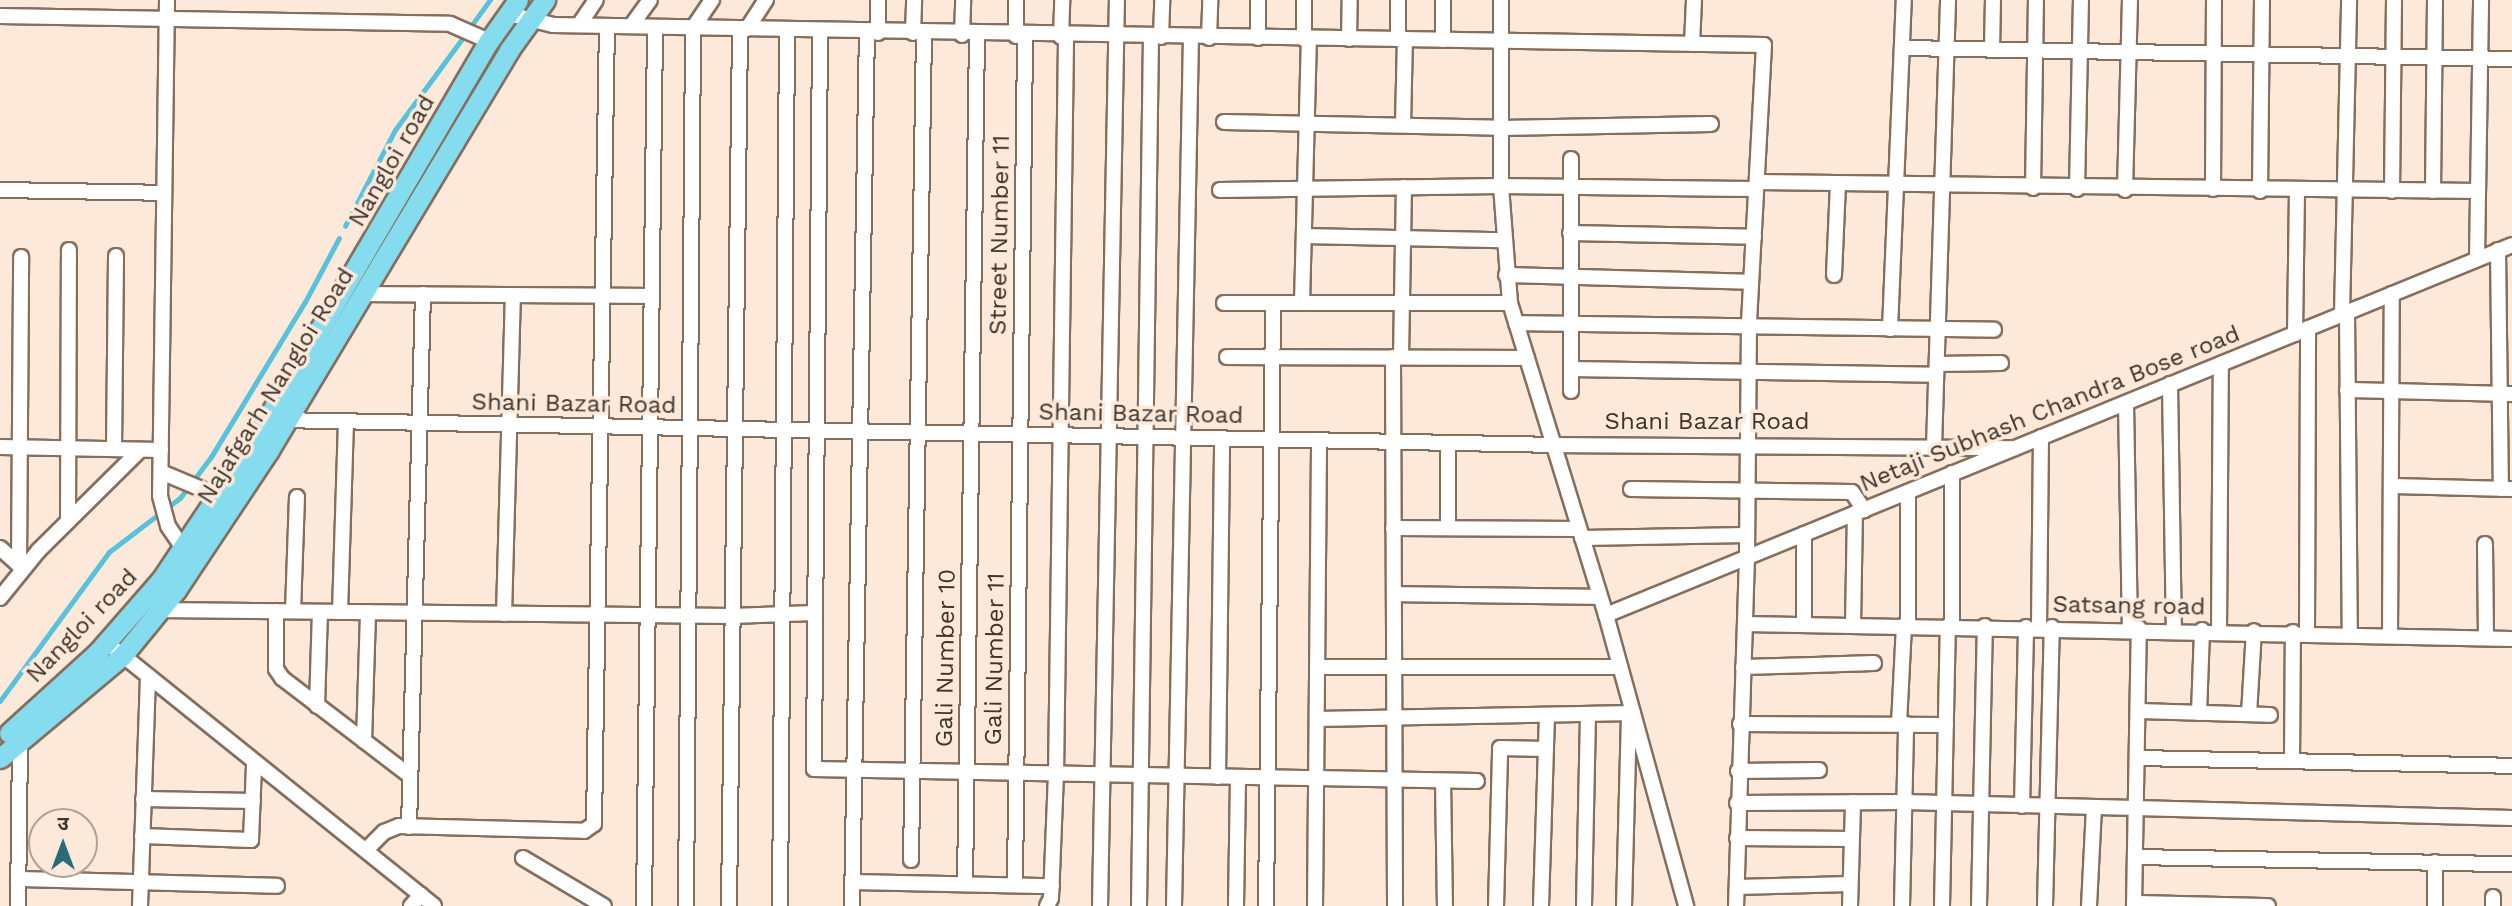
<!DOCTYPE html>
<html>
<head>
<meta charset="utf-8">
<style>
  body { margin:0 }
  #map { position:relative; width:2512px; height:906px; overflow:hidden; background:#fce9da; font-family:"Work Sans","Noto Sans Devanagari",sans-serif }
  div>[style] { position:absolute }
  .stream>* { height:4.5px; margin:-2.25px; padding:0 2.25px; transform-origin:2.25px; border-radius:2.25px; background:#58c1db }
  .roads { filter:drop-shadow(2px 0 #846f5e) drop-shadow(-2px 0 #846f5e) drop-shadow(0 2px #846f5e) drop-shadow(0 -2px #846f5e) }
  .minor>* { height:14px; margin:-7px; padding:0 7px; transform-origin:7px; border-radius:7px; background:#fff }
  .major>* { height:19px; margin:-9.5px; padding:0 9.5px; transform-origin:9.5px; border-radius:9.5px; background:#85dcee }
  span { translate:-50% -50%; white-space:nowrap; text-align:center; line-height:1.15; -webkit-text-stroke:7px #fce9da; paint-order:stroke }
  .street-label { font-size:24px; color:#3d342c }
  .north { position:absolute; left:28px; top:808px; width:70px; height:70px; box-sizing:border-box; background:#fce9da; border:2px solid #b0a194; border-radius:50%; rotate:0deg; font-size:19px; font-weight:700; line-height:28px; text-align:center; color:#3d342c }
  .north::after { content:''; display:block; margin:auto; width:24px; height:32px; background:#286c7c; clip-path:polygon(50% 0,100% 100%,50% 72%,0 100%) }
</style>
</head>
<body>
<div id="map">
  <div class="stream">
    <i style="left:471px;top:26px;width:32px;rotate:-54deg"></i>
    <i style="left:345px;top:226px;width:108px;rotate:-62.5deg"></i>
    <i style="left:395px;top:130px;width:117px;rotate:-53.7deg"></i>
    <i style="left:0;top:701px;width:185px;rotate:-53.8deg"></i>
    <i style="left:109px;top:552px;width:89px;rotate:-37.3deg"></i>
    <i style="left:180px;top:498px;width:51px;rotate:-52.9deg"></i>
    <i style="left:211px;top:457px;width:181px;rotate:-58.8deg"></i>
    <i style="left:305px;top:302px;width:72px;rotate:-62deg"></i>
  </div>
  <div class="roads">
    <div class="minor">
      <i style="left:167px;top:0;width:496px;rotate:90.8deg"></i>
      <i style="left:160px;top:496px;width:31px;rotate:75deg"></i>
      <i style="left:168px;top:526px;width:27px;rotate:56deg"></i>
      <i style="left:1501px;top:0;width:186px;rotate:90deg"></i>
      <i style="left:1501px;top:186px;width:117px;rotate:85.6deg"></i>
      <i style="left:1510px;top:303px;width:326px;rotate:72.9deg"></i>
      <i style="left:1606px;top:615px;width:302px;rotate:74.6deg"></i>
      <i style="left:509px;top:14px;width:45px;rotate:14deg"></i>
      <i style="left:553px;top:25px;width:1211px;rotate:0.95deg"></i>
      <i style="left:1764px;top:45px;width:280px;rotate:93.1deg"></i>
      <i style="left:1749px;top:325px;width:232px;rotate:90.5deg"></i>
      <i style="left:1747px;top:557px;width:349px;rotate:91.8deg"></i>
      <i style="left:0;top:16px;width:450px;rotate:1deg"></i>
      <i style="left:450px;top:24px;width:43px;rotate:23.6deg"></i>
      <i style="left:579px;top:25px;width:30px;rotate:-56deg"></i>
      <i style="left:631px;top:26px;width:32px;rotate:-54deg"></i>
      <i style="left:747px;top:29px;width:35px;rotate:-57deg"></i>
      <i style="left:820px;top:31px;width:738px;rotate:90.47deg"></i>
      <i style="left:814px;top:769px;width:663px;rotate:1.04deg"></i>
      <i style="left:878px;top:33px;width:33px;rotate:-90deg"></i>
      <i style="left:913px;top:33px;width:33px;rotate:-88deg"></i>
      <i style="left:962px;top:35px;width:35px;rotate:-88deg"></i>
      <i style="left:1016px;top:36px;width:36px;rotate:-90deg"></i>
      <i style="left:1061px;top:37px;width:37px;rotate:-88deg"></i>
      <i style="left:1161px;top:37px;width:37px;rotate:-88deg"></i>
      <i style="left:1209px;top:38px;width:38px;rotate:-88deg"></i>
      <i style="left:1258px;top:38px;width:38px;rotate:-90deg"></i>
      <i style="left:1304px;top:39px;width:39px;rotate:-90deg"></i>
      <i style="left:1349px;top:39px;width:39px;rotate:-89deg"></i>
      <i style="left:1398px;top:39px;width:39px;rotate:-90deg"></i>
      <i style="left:1443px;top:40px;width:40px;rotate:-90deg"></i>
      <i style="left:1692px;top:44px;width:44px;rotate:-87.4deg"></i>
      <i style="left:1903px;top:48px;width:609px;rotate:1.03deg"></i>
      <i style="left:1992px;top:50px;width:50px;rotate:-88.9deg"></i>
      <i style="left:1224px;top:122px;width:277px;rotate:1.2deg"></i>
      <i style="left:1501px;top:128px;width:210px;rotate:-1.1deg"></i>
      <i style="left:1403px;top:125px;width:86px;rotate:-88.7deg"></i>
      <i style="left:1571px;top:159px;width:232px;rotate:90deg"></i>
      <i style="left:1757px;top:182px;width:721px;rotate:0.72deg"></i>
      <i style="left:2033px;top:188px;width:188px;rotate:-89.1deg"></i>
      <i style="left:2077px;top:189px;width:189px;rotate:-88.8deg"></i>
      <i style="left:2213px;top:189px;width:189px;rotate:-89.7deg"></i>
      <i style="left:0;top:190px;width:164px;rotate:1deg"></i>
      <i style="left:1220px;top:190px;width:281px;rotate:-0.8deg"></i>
      <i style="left:1501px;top:186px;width:255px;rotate:0.7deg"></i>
      <i style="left:2125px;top:190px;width:190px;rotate:-88.5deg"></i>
      <i style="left:2260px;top:191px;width:191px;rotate:-89.4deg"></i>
      <i style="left:2392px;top:191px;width:191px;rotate:-89.4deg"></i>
      <i style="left:2433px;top:191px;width:191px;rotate:-89.4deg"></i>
      <i style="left:1570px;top:233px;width:184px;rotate:1.2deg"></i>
      <i style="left:1304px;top:236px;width:198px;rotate:1.2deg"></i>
      <i style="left:2498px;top:250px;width:239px;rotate:89.3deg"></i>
      <i style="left:2477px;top:259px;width:259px;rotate:-89.1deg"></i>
      <i style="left:1506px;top:275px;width:245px;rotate:1.6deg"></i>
      <i style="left:1834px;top:275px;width:91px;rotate:-87.5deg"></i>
      <i style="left:363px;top:294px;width:288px;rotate:0.4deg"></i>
      <i style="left:1224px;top:303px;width:286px"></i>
      <i style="left:1302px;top:303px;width:264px;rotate:-88.5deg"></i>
      <i style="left:2347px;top:312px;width:322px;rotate:89.5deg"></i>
      <i style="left:2342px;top:314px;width:314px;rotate:-88.7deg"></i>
      <i style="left:1516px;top:323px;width:478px;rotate:0.8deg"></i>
      <i style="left:1890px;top:329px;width:329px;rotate:-87.6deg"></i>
      <i style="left:2295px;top:334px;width:143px;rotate:-89.2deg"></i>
      <i style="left:1227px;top:357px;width:300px;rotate:0.2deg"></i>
      <i style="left:1393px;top:357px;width:549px;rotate:89.79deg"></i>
      <i style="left:1401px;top:357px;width:170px;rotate:-89deg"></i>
      <i style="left:1937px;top:364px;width:64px;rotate:-0.9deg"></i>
      <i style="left:1571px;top:369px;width:365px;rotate:0.9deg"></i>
      <i style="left:2170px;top:384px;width:245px;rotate:89.1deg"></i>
      <i style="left:2347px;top:390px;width:165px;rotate:1.4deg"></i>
      <i style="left:2126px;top:403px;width:225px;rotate:89deg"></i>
      <i style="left:279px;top:420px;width:1275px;rotate:1.12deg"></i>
      <i style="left:1554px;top:445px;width:460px;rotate:0.4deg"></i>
      <i style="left:1448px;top:443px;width:85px;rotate:90deg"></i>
      <i style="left:0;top:447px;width:161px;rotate:1.1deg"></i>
      <i style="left:1934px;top:447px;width:447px;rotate:-88.2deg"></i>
      <i style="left:114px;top:449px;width:193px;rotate:-89.4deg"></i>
      <i style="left:161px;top:472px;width:62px;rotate:22.8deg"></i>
      <i style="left:1952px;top:473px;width:153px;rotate:90deg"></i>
      <i style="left:2391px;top:486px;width:121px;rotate:1.4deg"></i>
      <i style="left:1631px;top:489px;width:221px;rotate:0.8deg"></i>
      <i style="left:1852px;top:492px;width:22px;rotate:56deg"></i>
      <i style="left:1908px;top:492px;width:133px;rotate:90deg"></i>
      <i style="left:68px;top:521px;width:271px;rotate:-89.8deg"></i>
      <i style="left:1393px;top:528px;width:186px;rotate:0.3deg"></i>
      <i style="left:1582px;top:538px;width:165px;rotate:-1deg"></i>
      <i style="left:2485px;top:544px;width:94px;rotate:89.4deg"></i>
      <i style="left:0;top:548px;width:30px;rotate:42deg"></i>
      <i style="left:19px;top:565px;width:308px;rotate:-89.6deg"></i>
      <i style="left:1394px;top:594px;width:206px;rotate:0.8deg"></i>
      <i style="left:0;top:598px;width:62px;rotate:-50.9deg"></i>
      <i style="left:39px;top:550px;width:142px;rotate:-44.7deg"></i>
      <i style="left:158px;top:610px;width:574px;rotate:0.6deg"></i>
      <i style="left:732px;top:616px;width:82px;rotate:-2.1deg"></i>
      <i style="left:276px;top:611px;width:58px;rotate:90deg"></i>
      <i style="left:276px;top:669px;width:11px;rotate:56deg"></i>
      <i style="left:282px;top:678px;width:161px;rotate:37.4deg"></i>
      <i style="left:293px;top:611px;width:114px;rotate:-88deg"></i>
      <i style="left:340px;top:612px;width:190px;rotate:-88.2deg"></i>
      <i style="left:504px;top:614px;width:319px;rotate:-88.4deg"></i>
      <i style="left:1606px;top:615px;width:979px;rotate:-22.21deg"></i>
      <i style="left:1745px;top:624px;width:767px;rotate:1.12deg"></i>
      <i style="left:1804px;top:624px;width:90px;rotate:-90deg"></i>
      <i style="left:1853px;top:625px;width:112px;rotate:-89deg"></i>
      <i style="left:2039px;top:627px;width:190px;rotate:-89.4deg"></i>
      <i style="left:2219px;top:630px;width:266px;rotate:-89.6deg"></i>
      <i style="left:2307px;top:633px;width:305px;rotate:-89.8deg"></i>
      <i style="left:2390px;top:635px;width:341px;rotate:-89.7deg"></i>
      <i style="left:116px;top:650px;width:408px;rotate:38.8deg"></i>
      <i style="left:1317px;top:667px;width:303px"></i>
      <i style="left:1743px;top:667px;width:131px;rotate:-1.7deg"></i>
      <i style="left:317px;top:706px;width:94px;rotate:-88.2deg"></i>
      <i style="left:2138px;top:711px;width:132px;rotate:1.7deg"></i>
      <i style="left:2199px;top:713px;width:83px;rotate:-87.9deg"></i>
      <i style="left:2249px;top:714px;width:83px;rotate:-86.6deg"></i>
      <i style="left:1317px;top:719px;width:316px;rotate:-1.1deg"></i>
      <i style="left:1740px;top:724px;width:206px;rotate:0.3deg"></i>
      <i style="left:1899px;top:724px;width:99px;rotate:-87.1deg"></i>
      <i style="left:364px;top:741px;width:129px;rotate:-88.2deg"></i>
      <i style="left:2138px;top:758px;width:374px;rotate:1.2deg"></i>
      <i style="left:2292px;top:761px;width:129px;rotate:-89.6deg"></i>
      <i style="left:1738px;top:771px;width:81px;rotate:-0.7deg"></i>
      <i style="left:1218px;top:777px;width:338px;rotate:-89.3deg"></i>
      <i style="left:1443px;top:781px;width:125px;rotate:89.1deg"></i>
      <i style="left:143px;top:799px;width:110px;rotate:1deg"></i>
      <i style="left:1737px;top:803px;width:168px;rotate:-0.3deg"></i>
      <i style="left:1905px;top:802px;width:607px;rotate:1.51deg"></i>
      <i style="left:2022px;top:806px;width:179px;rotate:-88.7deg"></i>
      <i style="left:409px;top:827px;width:533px;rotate:-88.5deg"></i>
      <i style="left:142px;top:836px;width:109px;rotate:2.1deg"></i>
      <i style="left:251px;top:840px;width:75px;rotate:-87.7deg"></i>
      <i style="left:1737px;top:838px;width:114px;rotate:0.5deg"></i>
      <i style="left:367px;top:849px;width:24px;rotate:-45deg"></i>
      <i style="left:384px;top:832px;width:16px;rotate:-22deg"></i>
      <i style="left:399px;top:826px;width:185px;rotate:1.5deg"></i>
      <i style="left:584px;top:831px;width:12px;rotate:-35deg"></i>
      <i style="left:594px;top:824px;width:798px;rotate:-89.07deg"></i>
      <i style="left:2135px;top:857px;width:377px;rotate:1.1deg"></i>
      <i style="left:523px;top:858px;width:94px;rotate:30.7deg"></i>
      <i style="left:911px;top:860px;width:826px;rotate:-89.1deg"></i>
      <i style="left:18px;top:879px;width:259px;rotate:1.5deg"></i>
      <i style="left:853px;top:882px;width:199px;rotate:1.2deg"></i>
      <i style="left:965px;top:884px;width:849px;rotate:-89.19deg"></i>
      <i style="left:1015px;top:884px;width:848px;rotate:-89.32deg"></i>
      <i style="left:1737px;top:887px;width:113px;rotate:-1.5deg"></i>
      <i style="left:2134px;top:903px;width:134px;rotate:1.3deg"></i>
      <i style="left:18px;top:906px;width:166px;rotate:-89.3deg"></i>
      <i style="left:140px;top:906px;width:230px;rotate:-88deg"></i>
      <i style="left:411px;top:906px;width:15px;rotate:-48deg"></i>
      <i style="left:644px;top:906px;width:879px;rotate:-89.28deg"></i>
      <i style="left:686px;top:906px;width:878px;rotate:-89.54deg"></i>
      <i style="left:693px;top:28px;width:34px;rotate:-56deg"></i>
      <i style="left:729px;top:906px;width:877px;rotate:-89.28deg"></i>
      <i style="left:780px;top:906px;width:876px;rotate:-89.54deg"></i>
      <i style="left:852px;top:906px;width:874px;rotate:-89.02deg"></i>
      <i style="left:1047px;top:906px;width:9px;rotate:-63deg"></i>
      <i style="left:1051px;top:898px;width:123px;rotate:-87.7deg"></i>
      <i style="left:1056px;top:775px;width:738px;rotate:-89.22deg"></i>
      <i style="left:1100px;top:906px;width:906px;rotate:-88.93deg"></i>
      <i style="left:1139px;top:906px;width:869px;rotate:-89.21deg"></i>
      <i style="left:1174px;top:906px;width:868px;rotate:-88.88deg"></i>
      <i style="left:1236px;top:906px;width:128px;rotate:-89.1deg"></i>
      <i style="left:1266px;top:906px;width:603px;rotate:-89.33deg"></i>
      <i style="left:1315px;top:906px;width:465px;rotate:-89.5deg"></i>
      <i style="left:1496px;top:906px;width:158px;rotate:-88.5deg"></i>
      <i style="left:1500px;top:748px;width:46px;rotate:1.2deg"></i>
      <i style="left:1541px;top:906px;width:191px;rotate:-88.2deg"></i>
      <i style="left:1584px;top:906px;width:192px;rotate:-88.8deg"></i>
      <i style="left:1624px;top:906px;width:188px;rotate:-88.5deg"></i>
      <i style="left:1850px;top:906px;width:104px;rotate:-88.3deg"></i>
      <i style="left:1902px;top:906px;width:182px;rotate:-88.7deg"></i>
      <i style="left:1942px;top:906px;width:280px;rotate:-88.8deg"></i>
      <i style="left:1979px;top:906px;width:280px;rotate:-88.8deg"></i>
      <i style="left:2045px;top:906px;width:279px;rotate:-88.6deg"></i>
      <i style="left:2089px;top:906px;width:98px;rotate:-87.1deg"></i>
      <i style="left:2134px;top:906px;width:278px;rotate:-89deg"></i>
      <i style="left:2435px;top:906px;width:44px;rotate:-90deg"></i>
      <i style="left:2493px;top:906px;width:9px;rotate:-90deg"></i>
    </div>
    <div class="major">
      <i style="left:9px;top:733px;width:119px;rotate:-42.3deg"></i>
      <i style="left:97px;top:653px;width:97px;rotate:-48.8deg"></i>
      <i style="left:161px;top:580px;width:167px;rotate:-56.2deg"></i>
      <i style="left:254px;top:441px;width:464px;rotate:-59.6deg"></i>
      <i style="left:489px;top:41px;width:50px;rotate:-54.7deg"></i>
      <i style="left:0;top:758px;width:160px;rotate:-39.9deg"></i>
      <i style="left:123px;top:655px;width:84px;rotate:-50.8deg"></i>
      <i style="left:176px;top:590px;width:168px;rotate:-56.4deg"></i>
      <i style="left:269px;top:450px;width:466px;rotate:-59deg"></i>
      <i style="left:509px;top:50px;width:62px;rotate:-54.2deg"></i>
    </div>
  </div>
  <div class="street-label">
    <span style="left:392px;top:161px;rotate:-60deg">Nangloi road</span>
    <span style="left:1000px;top:235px;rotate:-89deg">Street Number 11</span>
    <span style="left:276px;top:386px;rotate:-58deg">Najafgarh Nangloi Road</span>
    <span style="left:574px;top:404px;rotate:1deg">Shani Bazar Road</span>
    <span style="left:2050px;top:409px;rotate:-22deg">Netaji Subhash Chandra Bose road</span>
    <span style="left:1141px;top:414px;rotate:1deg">Shani Bazar Road</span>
    <span style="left:1707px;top:422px">Shani Bazar Road</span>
    <span style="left:2129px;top:606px;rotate:1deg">Satsang road</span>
    <span style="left:82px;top:626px;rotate:-46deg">Nangloi road</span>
    <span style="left:946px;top:658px;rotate:-89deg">Gali Number 10</span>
    <span style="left:995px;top:659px;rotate:-89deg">Gali Number 11</span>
  </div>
  <div class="north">उ</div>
</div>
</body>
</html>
